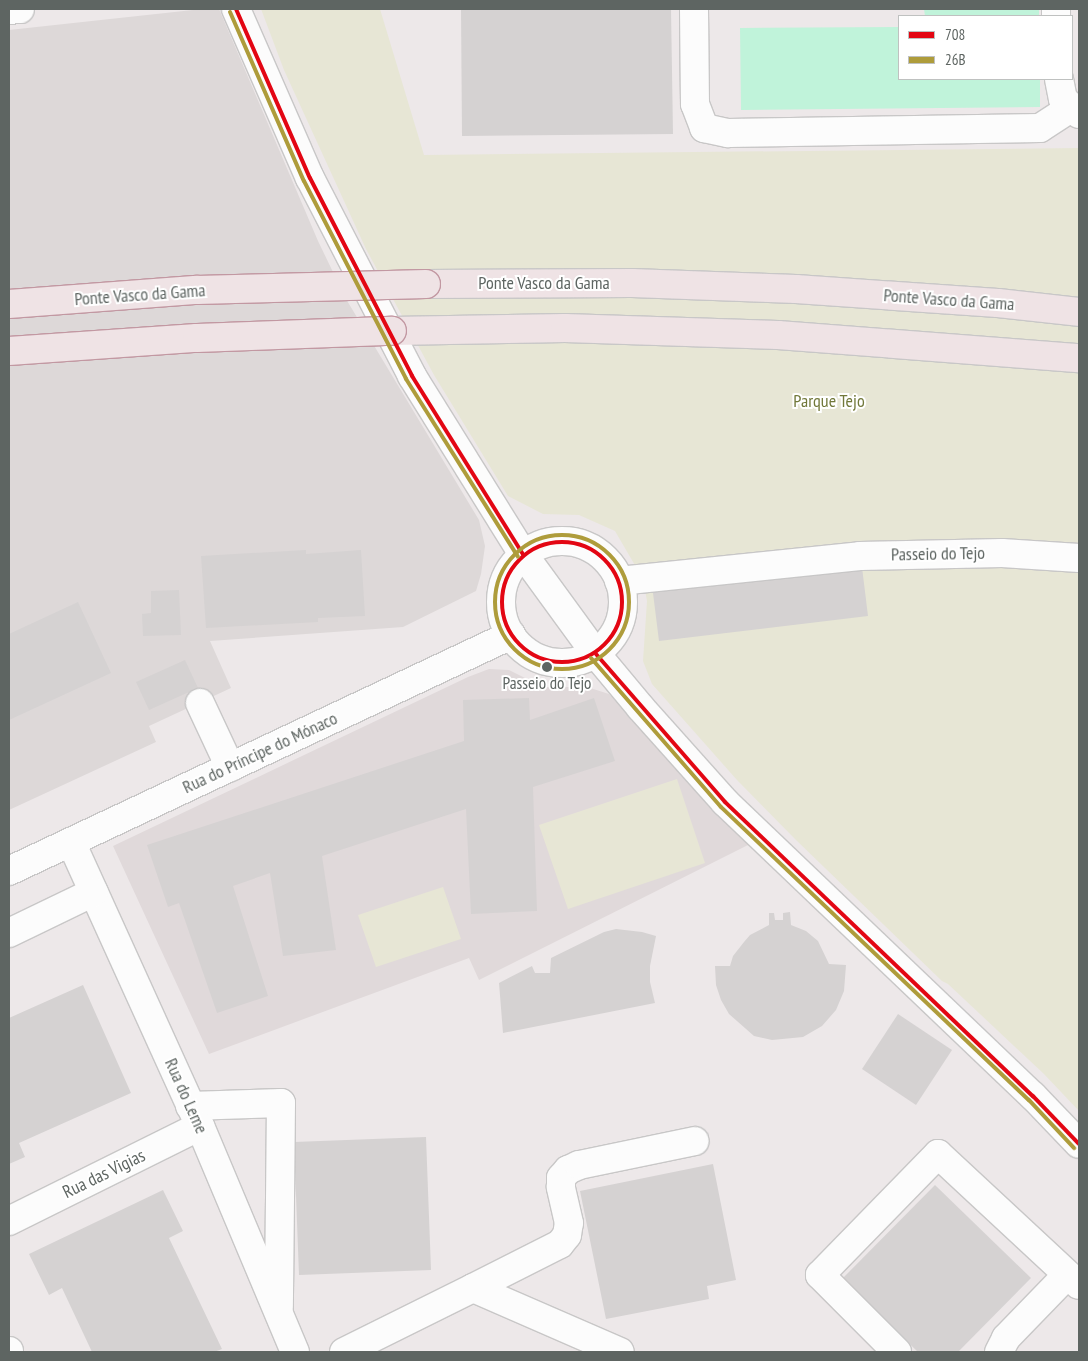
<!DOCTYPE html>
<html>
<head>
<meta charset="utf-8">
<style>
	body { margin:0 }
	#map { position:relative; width:1088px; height:1361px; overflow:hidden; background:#ede8e9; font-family:"PT Sans Narrow",sans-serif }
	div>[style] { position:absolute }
	.industrial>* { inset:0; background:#ddd8d8 }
	.education>* { inset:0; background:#e0d9da }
	.green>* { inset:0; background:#e7e6d5 }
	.water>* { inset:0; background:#c0f3da }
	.building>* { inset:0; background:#d5d2d2 }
	.roads { filter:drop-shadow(1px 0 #c8c7c7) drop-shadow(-1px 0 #c8c7c7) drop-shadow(0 1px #c8c7c7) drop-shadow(0 -1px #c8c7c7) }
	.minor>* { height:28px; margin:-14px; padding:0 14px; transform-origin:14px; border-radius:14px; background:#fcfcfc }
	.minor>.ring { margin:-14px; padding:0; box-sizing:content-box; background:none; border:28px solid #fcfcfc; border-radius:50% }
	.highway>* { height:28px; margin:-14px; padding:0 14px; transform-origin:14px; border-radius:14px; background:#efe3e5 }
	.bridges { filter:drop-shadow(1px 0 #c298a2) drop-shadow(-1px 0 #c298a2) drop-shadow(0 1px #c298a2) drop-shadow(0 -1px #c298a2) }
	.highway-bridge>* { height:28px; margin:-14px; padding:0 14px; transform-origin:14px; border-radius:14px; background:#efe3e5 }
	.bus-1>* { height:4px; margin:-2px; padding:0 2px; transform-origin:2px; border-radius:2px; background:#e30613 }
	.bus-1>.ring { margin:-2px; padding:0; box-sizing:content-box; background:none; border:4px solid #e30613; border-radius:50% }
	.bus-2>* { height:4px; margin:-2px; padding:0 2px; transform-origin:2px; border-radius:2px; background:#ae9c3b }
	.bus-2>.ring { margin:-2px; padding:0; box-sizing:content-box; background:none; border:4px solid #ae9c3b; border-radius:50% }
	.dots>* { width:14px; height:14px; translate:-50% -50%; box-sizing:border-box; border:2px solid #fff; border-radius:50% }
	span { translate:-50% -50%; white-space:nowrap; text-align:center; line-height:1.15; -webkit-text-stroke:4px #fff; paint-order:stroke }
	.bus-label { font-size:17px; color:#5e6562 }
	.street-label { font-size:18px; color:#5e6562 }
	.park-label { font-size:18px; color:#71783a }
	.frame { position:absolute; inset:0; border:10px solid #5e6562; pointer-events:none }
	.legend { position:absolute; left:898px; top:15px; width:175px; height:65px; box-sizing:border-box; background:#fff; border:1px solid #bfc1c0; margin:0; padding:6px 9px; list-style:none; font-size:15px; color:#5e6562 }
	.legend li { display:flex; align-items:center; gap:10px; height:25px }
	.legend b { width:25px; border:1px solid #bfc1c0 }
</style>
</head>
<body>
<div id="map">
	<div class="industrial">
		<i style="clip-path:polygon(202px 9px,219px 9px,318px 241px,346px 299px,479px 520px,485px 546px,481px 574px,476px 591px,403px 627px,210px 641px,231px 688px,149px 726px,156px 742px,9px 810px,9px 30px)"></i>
	</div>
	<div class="education">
		<i style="clip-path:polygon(489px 669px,509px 670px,543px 687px,587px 687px,609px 694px,750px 844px,479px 980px,469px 958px,209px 1054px,113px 846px,468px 677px)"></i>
	</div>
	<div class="green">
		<i style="clip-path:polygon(261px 9px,380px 9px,424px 155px,1079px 148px,1079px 1111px,1044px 1074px,948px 984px,942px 981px,796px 840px,737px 780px,652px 684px,643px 661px,647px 601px,643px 579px,615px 531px,579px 515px,543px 514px,508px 496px,434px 375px,366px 249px,284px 70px)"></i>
		<i style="clip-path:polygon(677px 779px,705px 863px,568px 909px,539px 825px)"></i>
		<i style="clip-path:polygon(443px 887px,461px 939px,376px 967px,358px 915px)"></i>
	</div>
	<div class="water">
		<i style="clip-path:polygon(924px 9px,1039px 9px,1039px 16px,925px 16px)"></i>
		<i style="clip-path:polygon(899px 27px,899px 79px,1040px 79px,1040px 107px,741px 110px,740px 28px)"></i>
	</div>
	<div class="building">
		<i style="clip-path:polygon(461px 9px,671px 9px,673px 134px,462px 136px)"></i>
		<i style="clip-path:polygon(306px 550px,306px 554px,361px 550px,365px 616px,318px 618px,318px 622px,206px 628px,201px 556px)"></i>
		<i style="clip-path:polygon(861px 559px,868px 616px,659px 641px,652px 585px)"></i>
		<i style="clip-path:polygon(179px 590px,181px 635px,143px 636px,142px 614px,151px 613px,151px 591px)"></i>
		<i style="clip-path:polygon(78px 602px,111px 673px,9px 720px,9px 634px)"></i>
		<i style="clip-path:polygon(185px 660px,198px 688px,149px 710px,136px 682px)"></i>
		<i style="clip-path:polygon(529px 698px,530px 720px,594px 698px,615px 761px,533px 787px,537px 911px,471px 914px,466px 809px,322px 856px,336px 950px,283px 956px,270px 873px,233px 886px,268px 996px,217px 1013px,179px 903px,168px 907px,147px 845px,464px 741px,463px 700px)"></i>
		<i style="clip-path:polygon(790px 912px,791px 925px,806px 931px,818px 941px,829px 964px,846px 965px,844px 991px,836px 1010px,822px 1026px,803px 1037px,772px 1040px,754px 1036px,729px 1014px,721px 1000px,716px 985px,715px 966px,730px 966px,733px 956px,744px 942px,750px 935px,769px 925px,769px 913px,774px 913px,775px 920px,783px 920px,783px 913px)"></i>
		<i style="clip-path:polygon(616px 929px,642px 932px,656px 936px,650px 966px,650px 982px,655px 1003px,503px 1033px,499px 983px,532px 966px,535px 973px,550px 973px,551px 958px,604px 932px)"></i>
		<i style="clip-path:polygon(83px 985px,131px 1093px,19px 1143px,25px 1157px,9px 1164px,9px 1018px)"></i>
		<i style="clip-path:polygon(898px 1014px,952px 1050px,916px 1105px,862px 1069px)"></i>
		<i style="clip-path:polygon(426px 1137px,431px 1270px,299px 1275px,294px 1142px)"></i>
		<i style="clip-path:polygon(713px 1164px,736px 1280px,707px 1286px,709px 1299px,606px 1319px,580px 1191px)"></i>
		<i style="clip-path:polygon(935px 1185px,1031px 1278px,958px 1352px,918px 1352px,842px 1279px)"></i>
		<i style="clip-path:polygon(163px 1190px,183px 1231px,169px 1238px,222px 1349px,214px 1352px,92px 1352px,62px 1288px,49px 1295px,29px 1254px)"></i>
	</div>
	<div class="roads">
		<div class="minor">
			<i style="left:236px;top:9px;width:184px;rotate:66.4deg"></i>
			<i style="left:310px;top:178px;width:223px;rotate:62.7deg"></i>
			<i style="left:412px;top:376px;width:210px;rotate:58.1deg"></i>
			<i style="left:523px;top:554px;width:124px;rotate:53.9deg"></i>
			<i style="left:596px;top:654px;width:70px;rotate:50.2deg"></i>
			<i style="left:641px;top:708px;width:126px;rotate:48.2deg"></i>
			<i style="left:725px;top:802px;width:426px;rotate:43.7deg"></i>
			<i style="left:1033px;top:1096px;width:66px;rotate:46.2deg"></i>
			<i style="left:694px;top:9px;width:95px;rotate:89.4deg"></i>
			<i style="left:695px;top:104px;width:26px;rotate:69deg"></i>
			<i style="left:704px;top:128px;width:25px;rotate:12deg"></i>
			<i style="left:728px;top:133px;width:312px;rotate:-0.9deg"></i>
			<i style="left:1040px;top:128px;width:38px;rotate:-33deg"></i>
			<i style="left:1056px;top:9px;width:7px;rotate:90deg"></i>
			<i style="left:9px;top:10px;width:11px;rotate:-5deg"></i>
			<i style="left:1059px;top:79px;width:20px;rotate:79deg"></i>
			<i style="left:1063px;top:99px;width:22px;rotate:43deg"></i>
			<i class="ring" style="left:501px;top:541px;width:94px;height:94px"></i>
			<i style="left:619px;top:581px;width:242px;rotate:-5.9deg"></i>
			<i style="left:860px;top:556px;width:142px;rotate:-1.2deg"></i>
			<i style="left:1002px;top:553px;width:77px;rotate:3.7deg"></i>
			<i style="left:200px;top:703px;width:71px;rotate:64.9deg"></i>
			<i style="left:71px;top:842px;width:312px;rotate:65.6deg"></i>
			<i style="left:200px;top:1126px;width:245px;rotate:67.2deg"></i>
			<i style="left:9px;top:871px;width:555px;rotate:-25.18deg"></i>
			<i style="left:9px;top:933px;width:94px;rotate:-25.8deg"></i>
			<i style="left:190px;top:1106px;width:91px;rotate:-1.9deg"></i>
			<i style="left:281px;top:1103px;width:204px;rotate:90.6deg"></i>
			<i style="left:9px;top:1221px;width:213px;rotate:-26.4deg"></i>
			<i style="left:473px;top:1288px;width:97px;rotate:-26.8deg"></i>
			<i style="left:560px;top:1244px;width:11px;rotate:-52deg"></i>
			<i style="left:567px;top:1235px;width:12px;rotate:-81deg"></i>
			<i style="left:569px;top:1223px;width:37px;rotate:-103deg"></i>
			<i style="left:561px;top:1187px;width:9px;rotate:-90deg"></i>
			<i style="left:561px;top:1178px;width:11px;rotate:-49deg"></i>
			<i style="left:568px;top:1170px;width:12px;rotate:-24deg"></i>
			<i style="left:579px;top:1165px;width:118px;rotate:-11.7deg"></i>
			<i style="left:9px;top:1351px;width:1px;rotate:90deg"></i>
			<i style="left:344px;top:1352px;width:144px;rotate:-26.4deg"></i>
			<i style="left:473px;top:1288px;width:160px;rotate:23.5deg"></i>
			<i style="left:897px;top:1352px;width:109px;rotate:-135deg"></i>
			<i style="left:820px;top:1275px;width:169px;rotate:-45.7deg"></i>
			<i style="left:938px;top:1154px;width:192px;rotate:42.9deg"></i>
			<i style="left:999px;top:1352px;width:16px;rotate:-63deg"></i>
			<i style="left:1006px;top:1338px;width:88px;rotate:-45.9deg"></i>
		</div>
		<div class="highway">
			<i style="left:426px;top:284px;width:206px;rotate:-0.3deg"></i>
			<i style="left:632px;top:283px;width:164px;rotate:2.1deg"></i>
			<i style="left:796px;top:289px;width:202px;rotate:4deg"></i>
			<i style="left:998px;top:303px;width:81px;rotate:6.3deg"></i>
			<i style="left:392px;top:331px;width:173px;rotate:-1deg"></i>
			<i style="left:565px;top:328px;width:213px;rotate:1.9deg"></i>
			<i style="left:778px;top:335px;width:302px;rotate:4.4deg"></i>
		</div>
	</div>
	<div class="bridges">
		<div class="highway-bridge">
			<i style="left:9px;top:304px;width:189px;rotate:-4.3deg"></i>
			<i style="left:197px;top:290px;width:229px;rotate:-1.5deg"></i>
			<i style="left:9px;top:351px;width:188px;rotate:-4deg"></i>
			<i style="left:197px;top:338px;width:195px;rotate:-2.1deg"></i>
		</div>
	</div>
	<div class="bus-1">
		<i style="left:236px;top:9px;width:184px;rotate:66.4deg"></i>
		<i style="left:310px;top:178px;width:223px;rotate:62.7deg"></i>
		<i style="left:412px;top:376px;width:210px;rotate:58.1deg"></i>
		<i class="ring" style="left:502px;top:542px;width:116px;height:116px"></i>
		<i style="left:596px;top:654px;width:196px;rotate:48.9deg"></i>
		<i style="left:725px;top:802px;width:426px;rotate:43.7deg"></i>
		<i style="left:1033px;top:1096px;width:66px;rotate:46.2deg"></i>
	</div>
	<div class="bus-2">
		<i style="left:230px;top:12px;width:184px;rotate:66.4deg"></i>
		<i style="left:304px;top:181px;width:223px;rotate:62.7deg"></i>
		<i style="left:406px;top:379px;width:210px;rotate:57.8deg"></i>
		<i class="ring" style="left:495px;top:535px;width:130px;height:130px"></i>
		<i style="left:591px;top:658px;width:198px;rotate:48.9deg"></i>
		<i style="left:721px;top:807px;width:425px;rotate:43.6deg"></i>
		<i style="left:1029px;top:1100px;width:66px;rotate:46.8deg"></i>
	</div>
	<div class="dots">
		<i style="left:547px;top:667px;background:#5e6562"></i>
	</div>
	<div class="bus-label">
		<span style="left:547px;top:684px">Passeio do Tejo</span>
	</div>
	<div class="street-label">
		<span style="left:544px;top:283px">Ponte Vasco da Gama</span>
		<span style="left:140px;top:295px;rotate:-4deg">Ponte Vasco da Gama</span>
		<span style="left:949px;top:300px;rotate:4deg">Ponte Vasco da Gama</span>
		<span style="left:938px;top:554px;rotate:-1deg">Passeio do Tejo</span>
		<span style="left:260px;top:753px;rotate:-25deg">Rua do Príncipe do Mónaco</span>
		<span style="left:186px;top:1096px;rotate:66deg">Rua do Leme</span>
		<span style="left:104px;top:1174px;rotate:-26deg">Rua das Vigias</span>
	</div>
	<div class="park-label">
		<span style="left:829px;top:401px">Parque Tejo</span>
	</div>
	<div class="frame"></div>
	<ul class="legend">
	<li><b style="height:6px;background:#e30613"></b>708</li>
	<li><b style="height:6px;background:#ae9c3b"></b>26B</li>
	</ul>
</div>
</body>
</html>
